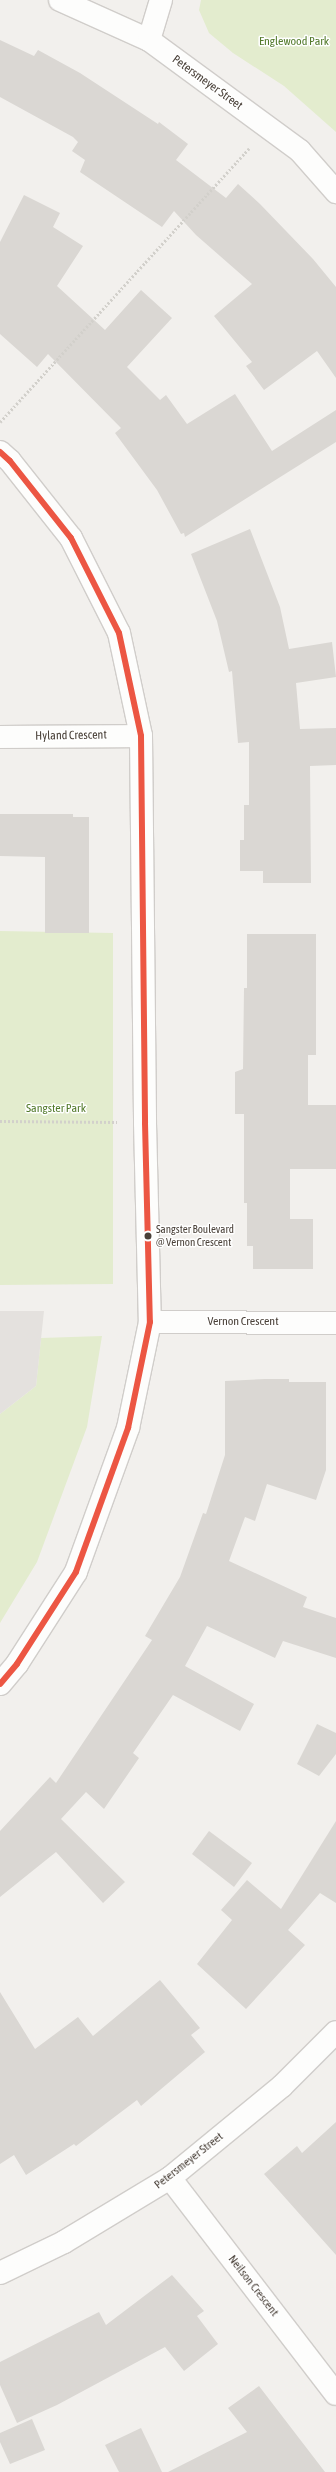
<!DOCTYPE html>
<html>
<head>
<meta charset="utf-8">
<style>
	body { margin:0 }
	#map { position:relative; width:336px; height:2472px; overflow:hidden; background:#f2f0ed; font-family:"Asap Condensed",sans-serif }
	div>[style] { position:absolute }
	.green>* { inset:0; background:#e3ecce }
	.parking>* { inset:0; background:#e4e1de }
	.building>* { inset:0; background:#dad7d3 }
	.path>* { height:2.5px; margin-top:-1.25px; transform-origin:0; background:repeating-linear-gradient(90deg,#d2d0cb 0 2px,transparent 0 4px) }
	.roads { filter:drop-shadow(1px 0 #d0cdca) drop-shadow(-1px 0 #d0cdca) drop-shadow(0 1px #d0cdca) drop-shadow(0 -1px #d0cdca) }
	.minor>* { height:22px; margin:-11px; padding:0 11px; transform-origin:11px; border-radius:11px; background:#fdfdfc }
	.bus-1>* { height:6px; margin:-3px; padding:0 3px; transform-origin:3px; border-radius:3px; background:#ec5643 }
	.dots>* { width:11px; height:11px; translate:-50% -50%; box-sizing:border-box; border:2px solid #fff; border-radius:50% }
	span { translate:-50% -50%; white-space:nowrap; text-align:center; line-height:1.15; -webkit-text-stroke:3px #fff; paint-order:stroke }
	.bus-label { font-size:11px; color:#494038 }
	.left { translate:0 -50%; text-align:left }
	.park-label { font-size:12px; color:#537a2c }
	.street-label { font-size:12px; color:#494038 }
</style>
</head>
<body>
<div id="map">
	<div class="green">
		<i style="clip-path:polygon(201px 0,336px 0,336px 132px,284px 86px,233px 53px,209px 33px,199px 10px)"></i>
		<i style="clip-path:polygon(0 931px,113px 933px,113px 1284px,0 1285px)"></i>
		<i style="clip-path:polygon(102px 1336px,87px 1427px,37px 1562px,0 1623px,0 1414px,36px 1386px,41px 1338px)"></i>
	</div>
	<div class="parking">
		<i style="clip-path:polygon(0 1311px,44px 1311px,36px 1386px,0 1414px)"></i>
	</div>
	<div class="building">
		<i style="clip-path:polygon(0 40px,34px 56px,38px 50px,80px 73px,158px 124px,159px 122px,188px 144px,176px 160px,226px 198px,238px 184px,260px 204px,313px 259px,336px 287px,336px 378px,317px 351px,264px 390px,246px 366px,252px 362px,214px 316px,252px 284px,196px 235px,174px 211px,162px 227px,80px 172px,85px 160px,72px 151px,78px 142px,73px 137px,0 97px)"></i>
		<i style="clip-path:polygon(24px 195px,60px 213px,53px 227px,83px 246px,57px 286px,105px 330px,141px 290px,172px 318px,127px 367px,160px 400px,166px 395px,187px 424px,235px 394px,272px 451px,336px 410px,336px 442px,185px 537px,184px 533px,181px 534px,157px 490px,115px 433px,121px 428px,48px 354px,37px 367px,0 334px,0 242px)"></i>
		<i style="clip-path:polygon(250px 529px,280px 607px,289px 649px,332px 642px,336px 677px,296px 683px,300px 729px,336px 728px,336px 765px,310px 766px,311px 883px,263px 883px,263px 871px,240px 871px,240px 840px,244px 840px,244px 805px,249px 805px,249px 742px,238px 743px,232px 671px,229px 672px,217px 621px,191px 554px)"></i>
		<i style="clip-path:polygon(0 814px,73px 814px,73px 817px,89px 817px,89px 933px,45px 933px,45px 857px,0 856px)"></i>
		<i style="clip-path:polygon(247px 934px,316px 934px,316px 1055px,308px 1055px,308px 1105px,336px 1105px,336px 1169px,290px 1169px,290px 1219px,313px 1219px,313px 1269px,253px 1269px,253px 1246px,247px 1246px,247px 1203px,244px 1203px,244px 1114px,235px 1114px,235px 1072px,243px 1069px,244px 988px,247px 988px)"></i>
		<i style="clip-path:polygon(265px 1379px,289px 1379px,289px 1382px,326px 1382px,326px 1470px,316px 1500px,267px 1484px,255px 1521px,245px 1517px,229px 1561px,307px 1597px,303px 1607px,336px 1618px,336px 1658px,283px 1641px,275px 1658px,207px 1626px,185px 1666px,254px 1704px,240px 1731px,173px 1695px,133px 1753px,139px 1758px,104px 1809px,86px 1792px,61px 1819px,125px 1882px,103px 1903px,56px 1852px,0 1897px,0 1831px,50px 1777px,56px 1783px,152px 1640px,145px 1636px,180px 1577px,203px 1513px,206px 1514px,225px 1455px,225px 1381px)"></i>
		<i style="clip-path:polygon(317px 1724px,336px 1733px,336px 1754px,319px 1776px,297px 1764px)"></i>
		<i style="clip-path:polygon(336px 1821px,336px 1903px,320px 1893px,288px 1930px,305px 1945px,246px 2009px,197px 1964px,232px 1920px,221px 1910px,247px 1880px,281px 1909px)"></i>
		<i style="clip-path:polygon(209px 1831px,252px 1863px,234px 1887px,192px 1854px)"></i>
		<i style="clip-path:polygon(160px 1980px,200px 2028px,191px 2035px,205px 2052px,141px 2106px,137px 2100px,76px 2146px,74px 2144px,26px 2175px,14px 2155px,0 2164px,0 1992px,35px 2049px,78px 2017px,93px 2036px)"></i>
		<i style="clip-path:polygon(336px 2122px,336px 2255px,264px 2174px,297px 2146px,302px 2153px)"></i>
		<i style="clip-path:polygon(172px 2275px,204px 2311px,197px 2316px,218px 2344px,184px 2371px,165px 2347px,57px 2405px,17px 2423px,0 2385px,0 2362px,99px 2312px,106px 2325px)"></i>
		<i style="clip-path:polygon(259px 2386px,325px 2472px,168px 2472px,247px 2432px,228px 2408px)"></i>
		<i style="clip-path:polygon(32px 2419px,45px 2450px,10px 2464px,0 2442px,0 2433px)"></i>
		<i style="clip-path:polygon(141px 2428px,162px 2472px,119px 2472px,105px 2445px)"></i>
	</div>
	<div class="path">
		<i style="left:0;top:422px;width:370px;rotate:-47.7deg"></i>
		<i style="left:0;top:1121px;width:117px;rotate:0.5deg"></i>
	</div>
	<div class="roads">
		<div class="minor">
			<i style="left:60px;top:0;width:98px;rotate:24.2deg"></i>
			<i style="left:149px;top:40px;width:187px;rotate:36.3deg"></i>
			<i style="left:300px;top:151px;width:55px;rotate:48.7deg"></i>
			<i style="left:149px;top:40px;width:42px;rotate:-73.3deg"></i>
			<i style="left:0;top:452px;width:13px;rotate:42deg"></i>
			<i style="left:10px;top:461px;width:98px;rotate:51.6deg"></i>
			<i style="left:71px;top:538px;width:106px;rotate:63.2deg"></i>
			<i style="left:119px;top:633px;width:105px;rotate:77.9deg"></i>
			<i style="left:141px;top:736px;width:387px;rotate:89.4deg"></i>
			<i style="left:145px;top:1123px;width:199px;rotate:88.6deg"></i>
			<i style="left:150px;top:1322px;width:108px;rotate:101.7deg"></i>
			<i style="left:128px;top:1428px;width:153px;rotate:109.9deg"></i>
			<i style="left:76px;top:1572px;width:109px;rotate:122.7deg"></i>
			<i style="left:17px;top:1664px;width:26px;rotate:130deg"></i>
			<i style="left:0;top:737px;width:141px;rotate:-0.4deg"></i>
			<i style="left:150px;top:1322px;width:186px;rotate:0.3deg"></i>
			<i style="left:170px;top:2178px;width:272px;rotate:52.5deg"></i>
			<i style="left:0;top:2273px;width:71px;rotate:-25.8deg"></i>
			<i style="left:64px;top:2242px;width:124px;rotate:-31.1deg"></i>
			<i style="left:170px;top:2178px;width:145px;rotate:-39.4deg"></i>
			<i style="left:282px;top:2086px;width:76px;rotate:-45deg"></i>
		</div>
	</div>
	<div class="bus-1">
		<i style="left:0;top:452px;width:13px;rotate:42deg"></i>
		<i style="left:10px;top:461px;width:98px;rotate:51.6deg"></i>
		<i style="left:71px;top:538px;width:106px;rotate:63.2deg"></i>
		<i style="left:119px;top:633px;width:105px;rotate:77.9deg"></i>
		<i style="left:141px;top:736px;width:387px;rotate:89.4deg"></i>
		<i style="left:145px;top:1123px;width:199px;rotate:88.6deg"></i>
		<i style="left:150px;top:1322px;width:108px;rotate:101.7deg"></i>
		<i style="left:128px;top:1428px;width:153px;rotate:109.9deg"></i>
		<i style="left:76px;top:1572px;width:109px;rotate:122.7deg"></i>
		<i style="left:17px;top:1664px;width:26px;rotate:130deg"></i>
	</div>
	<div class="dots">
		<i style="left:148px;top:1236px;background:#494038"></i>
	</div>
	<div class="bus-label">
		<span class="left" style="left:156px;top:1236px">Sangster Boulevard<br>@ Vernon Crescent</span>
	</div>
	<div class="park-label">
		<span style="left:294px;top:42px">Englewood Park</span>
		<span style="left:56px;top:1109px">Sangster Park</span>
	</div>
	<div class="street-label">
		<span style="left:207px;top:83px;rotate:36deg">Petersmeyer Street</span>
		<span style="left:71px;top:736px;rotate:-1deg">Hyland Crescent</span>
		<span style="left:243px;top:1322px">Vernon Crescent</span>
		<span style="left:189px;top:2161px;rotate:-38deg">Petersmeyer Street</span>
		<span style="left:253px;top:2286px;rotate:52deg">Neilson Crescent</span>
	</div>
</div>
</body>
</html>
